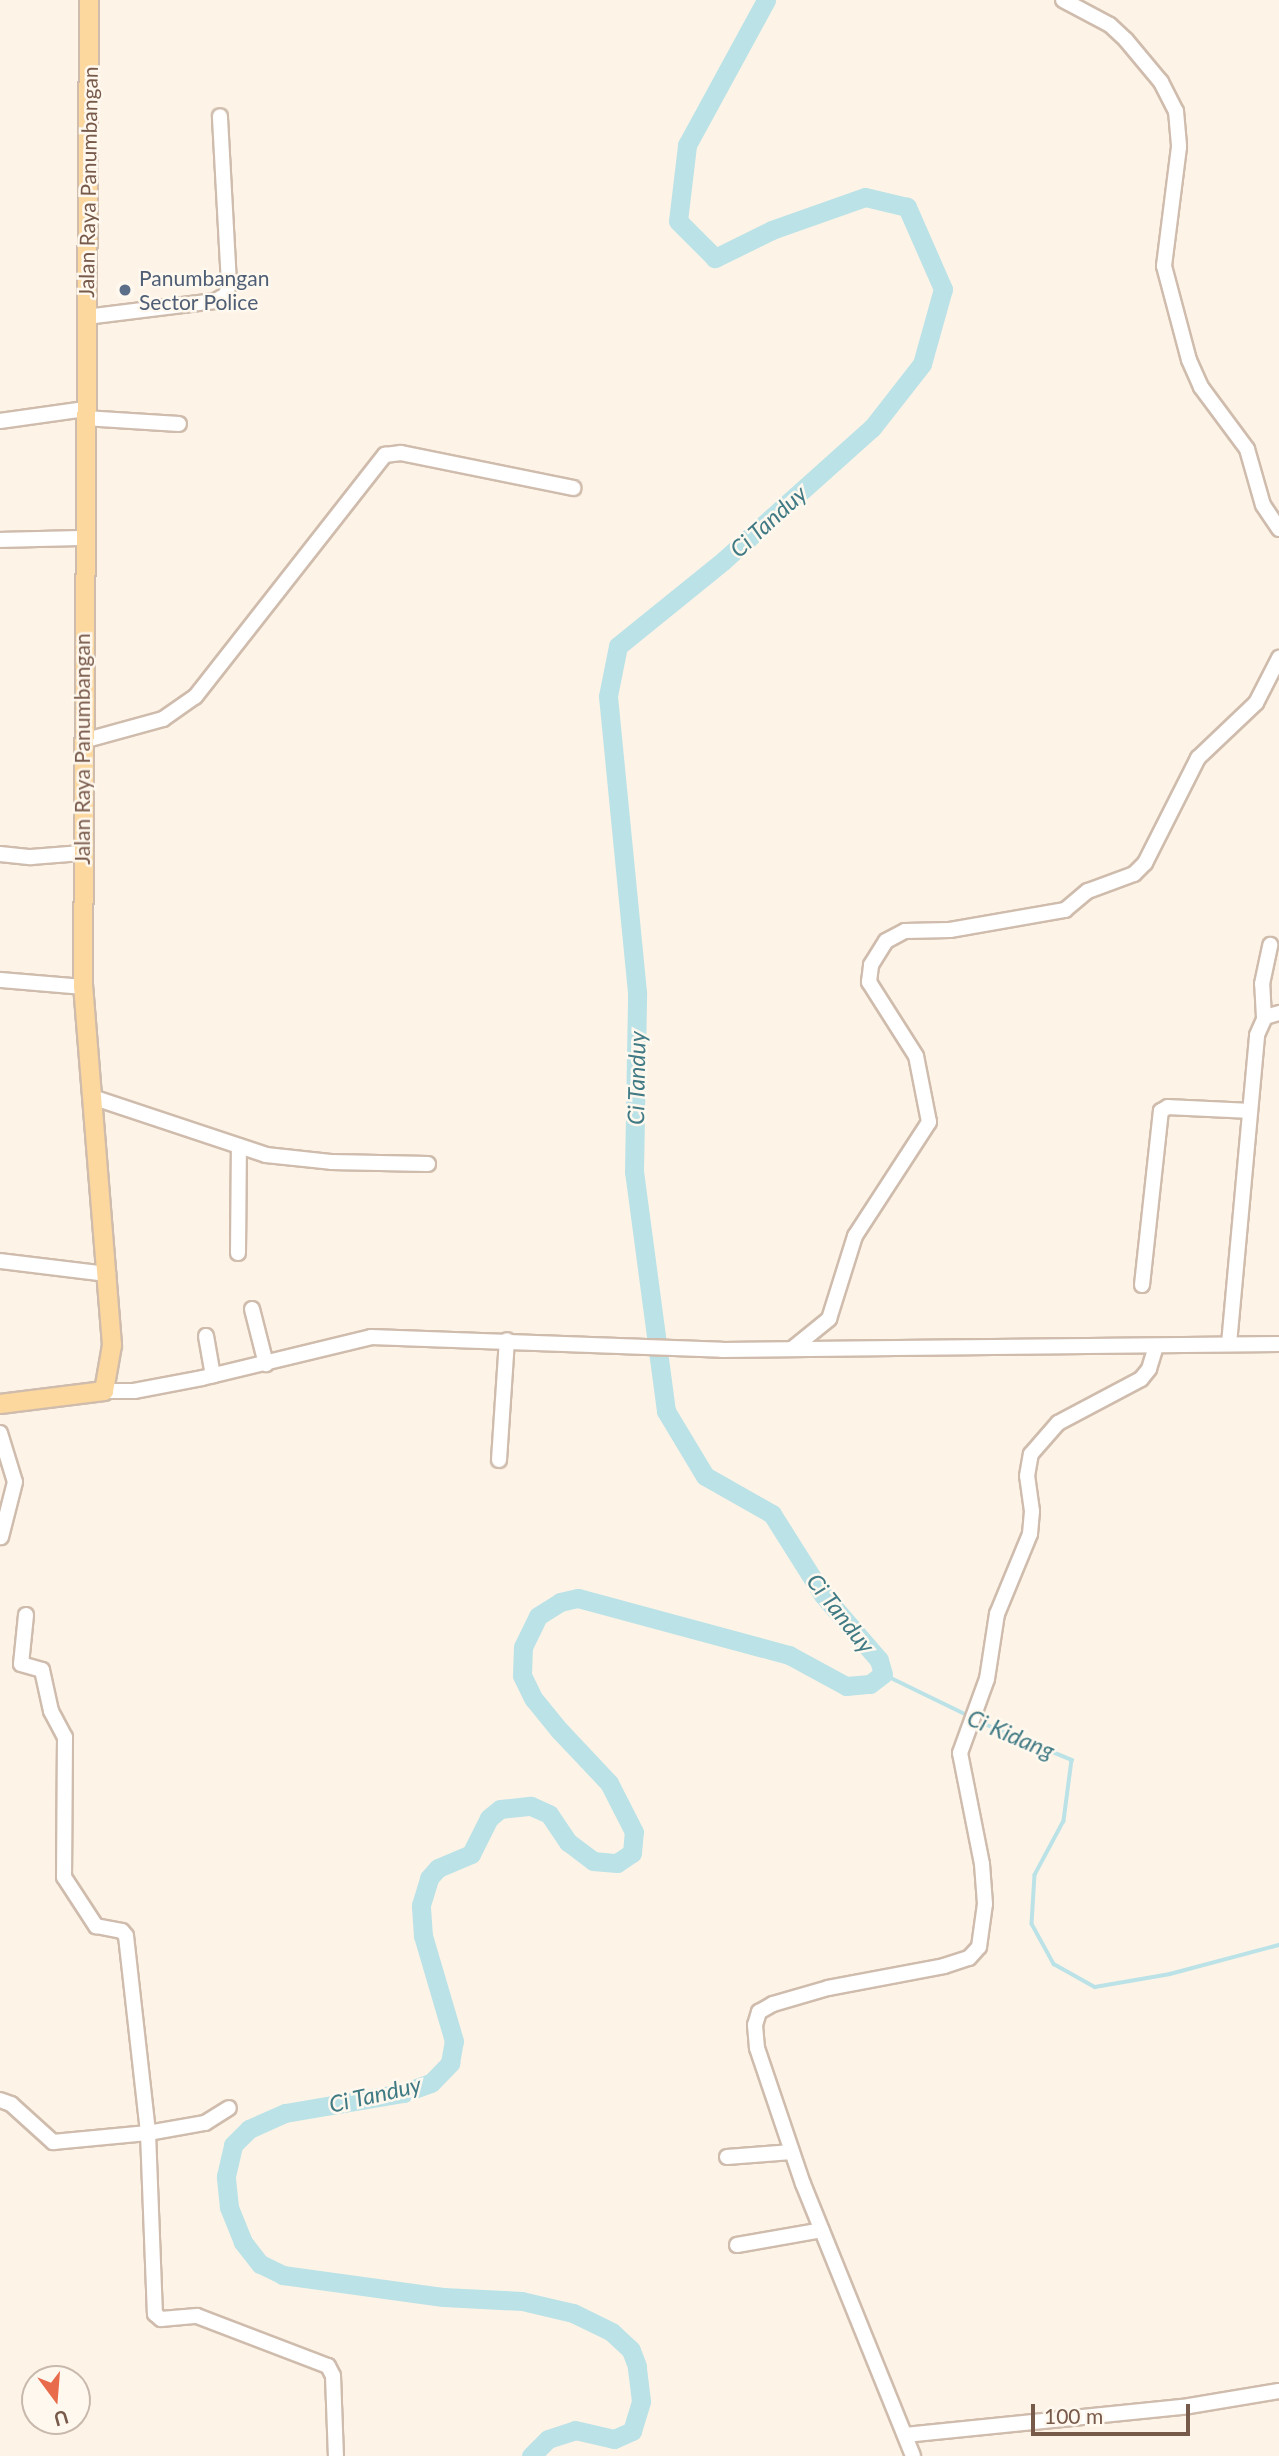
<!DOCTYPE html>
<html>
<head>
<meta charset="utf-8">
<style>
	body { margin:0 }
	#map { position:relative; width:1279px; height:2456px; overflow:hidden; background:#fdf4e7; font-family:Lato,sans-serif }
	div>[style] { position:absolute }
	.stream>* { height:3.5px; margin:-1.75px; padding:0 1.75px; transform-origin:1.75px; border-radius:1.75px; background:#bbe2e7 }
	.river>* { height:19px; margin:-9.5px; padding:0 9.5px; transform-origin:9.5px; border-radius:9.5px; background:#bbe2e7 }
	.roads { filter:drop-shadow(2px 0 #cfbcad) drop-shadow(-2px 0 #cfbcad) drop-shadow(0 2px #cfbcad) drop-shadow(0 -2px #cfbcad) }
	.minor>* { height:14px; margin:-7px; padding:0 7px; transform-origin:7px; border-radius:7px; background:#fff }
	.major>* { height:18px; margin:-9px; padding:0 9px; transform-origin:9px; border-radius:9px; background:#fcd89f }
	.dots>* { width:19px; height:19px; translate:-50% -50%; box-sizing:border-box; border:4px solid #fff8ee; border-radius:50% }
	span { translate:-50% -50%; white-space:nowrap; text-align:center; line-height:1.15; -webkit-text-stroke:5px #fff8ee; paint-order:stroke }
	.street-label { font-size:21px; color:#785a4b }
	.service-label { font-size:21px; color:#4e5e75 }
	.left { translate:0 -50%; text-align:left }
	.water-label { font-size:23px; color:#407a84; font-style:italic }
	.north { position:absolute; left:21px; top:2365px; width:70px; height:70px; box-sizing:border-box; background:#fff8ee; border:2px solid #c9b9ad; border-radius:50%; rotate:164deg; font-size:19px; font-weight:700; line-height:28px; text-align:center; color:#785a4b }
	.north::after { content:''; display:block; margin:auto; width:24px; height:32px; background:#e86b4b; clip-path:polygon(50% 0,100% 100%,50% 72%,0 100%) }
	.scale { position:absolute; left:1031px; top:2404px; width:159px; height:32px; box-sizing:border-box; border:4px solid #785a4b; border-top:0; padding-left:9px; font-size:21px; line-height:24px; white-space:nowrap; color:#785a4b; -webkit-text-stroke:5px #fff8ee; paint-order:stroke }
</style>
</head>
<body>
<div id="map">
	<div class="stream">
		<i style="left:883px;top:1674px;width:96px;rotate:26deg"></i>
		<i style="left:975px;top:1720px;width:105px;rotate:22.4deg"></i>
		<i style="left:1072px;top:1760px;width:62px;rotate:97.5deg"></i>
		<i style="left:1064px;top:1821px;width:61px;rotate:118.2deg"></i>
		<i style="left:1035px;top:1875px;width:49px;rotate:93.5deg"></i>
		<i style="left:1032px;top:1924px;width:46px;rotate:61.2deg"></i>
		<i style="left:1054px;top:1964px;width:47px;rotate:29.3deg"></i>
		<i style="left:1095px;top:1987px;width:76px;rotate:-9.8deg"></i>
		<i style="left:1170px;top:1974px;width:113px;rotate:-14.9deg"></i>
	</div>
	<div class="river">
		<i style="left:531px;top:2456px;width:24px;rotate:-45deg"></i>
		<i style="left:548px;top:2439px;width:28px;rotate:-18deg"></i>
		<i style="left:575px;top:2430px;width:40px;rotate:13deg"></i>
		<i style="left:614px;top:2439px;width:20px;rotate:-24deg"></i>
		<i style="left:632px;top:2431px;width:31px;rotate:-73deg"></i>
		<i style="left:641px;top:2401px;width:35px;rotate:-97deg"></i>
		<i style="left:637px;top:2366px;width:17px;rotate:-111deg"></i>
		<i style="left:631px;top:2350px;width:26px;rotate:-137deg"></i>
		<i style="left:612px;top:2332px;width:43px;rotate:-154deg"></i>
		<i style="left:573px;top:2313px;width:52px;rotate:-166.8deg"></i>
		<i style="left:522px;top:2301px;width:79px;rotate:-177.1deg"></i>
		<i style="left:443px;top:2297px;width:162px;rotate:-172.2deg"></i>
		<i style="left:283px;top:2275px;width:25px;rotate:-154deg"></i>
		<i style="left:260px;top:2264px;width:28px;rotate:-128deg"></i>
		<i style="left:243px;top:2242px;width:38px;rotate:-112deg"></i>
		<i style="left:229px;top:2207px;width:31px;rotate:-96deg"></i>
		<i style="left:226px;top:2176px;width:32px;rotate:-77deg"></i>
		<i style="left:233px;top:2145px;width:23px;rotate:-45deg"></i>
		<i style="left:249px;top:2129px;width:39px;rotate:-24deg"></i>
		<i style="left:285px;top:2113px;width:120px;rotate:-9.6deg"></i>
		<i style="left:403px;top:2093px;width:30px;rotate:-20deg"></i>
		<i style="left:431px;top:2083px;width:28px;rotate:-46deg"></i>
		<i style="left:450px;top:2063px;width:22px;rotate:-80deg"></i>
		<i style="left:454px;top:2041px;width:109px;rotate:-106.4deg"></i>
		<i style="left:423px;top:1936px;width:31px;rotate:-94deg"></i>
		<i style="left:421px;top:1905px;width:28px;rotate:-73deg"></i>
		<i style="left:429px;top:1878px;width:13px;rotate:-48deg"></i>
		<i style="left:438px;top:1868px;width:36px;rotate:-23deg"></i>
		<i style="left:471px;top:1854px;width:40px;rotate:-63.4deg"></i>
		<i style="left:489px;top:1818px;width:14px;rotate:-39deg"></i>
		<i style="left:500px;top:1809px;width:31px;rotate:-6deg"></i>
		<i style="left:531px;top:1806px;width:20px;rotate:24deg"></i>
		<i style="left:549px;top:1814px;width:34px;rotate:56deg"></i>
		<i style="left:568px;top:1842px;width:31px;rotate:37deg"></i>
		<i style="left:593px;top:1861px;width:24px;rotate:5deg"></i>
		<i style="left:617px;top:1863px;width:18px;rotate:-34deg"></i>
		<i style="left:632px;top:1853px;width:21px;rotate:-85deg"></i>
		<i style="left:634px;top:1832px;width:55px;rotate:-117deg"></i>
		<i style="left:609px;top:1783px;width:73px;rotate:-133.3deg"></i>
		<i style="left:559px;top:1730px;width:41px;rotate:-129.1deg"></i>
		<i style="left:533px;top:1698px;width:25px;rotate:-116deg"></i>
		<i style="left:522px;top:1675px;width:28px;rotate:-88deg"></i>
		<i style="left:523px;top:1647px;width:34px;rotate:-64deg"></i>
		<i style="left:538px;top:1616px;width:26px;rotate:-32deg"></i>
		<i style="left:560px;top:1602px;width:18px;rotate:-13deg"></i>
		<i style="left:578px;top:1598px;width:219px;rotate:15.1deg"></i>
		<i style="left:789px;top:1655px;width:65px;rotate:28.5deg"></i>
		<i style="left:846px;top:1686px;width:24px;rotate:-5deg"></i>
		<i style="left:870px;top:1684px;width:16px;rotate:-38deg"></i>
		<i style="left:883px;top:1674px;width:15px;rotate:-106deg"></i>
		<i style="left:879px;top:1660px;width:86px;rotate:-130.7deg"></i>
		<i style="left:823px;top:1595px;width:96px;rotate:-122.2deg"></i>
		<i style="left:772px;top:1514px;width:77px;rotate:-150.4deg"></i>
		<i style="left:705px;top:1476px;width:76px;rotate:-121deg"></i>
		<i style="left:666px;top:1411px;width:241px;rotate:-97.6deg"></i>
		<i style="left:634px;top:1172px;width:180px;rotate:-89deg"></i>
		<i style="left:637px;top:992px;width:297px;rotate:-95.6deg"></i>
		<i style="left:608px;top:696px;width:51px;rotate:-78.7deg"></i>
		<i style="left:618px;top:646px;width:135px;rotate:-39deg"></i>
		<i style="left:723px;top:561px;width:200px;rotate:-41.8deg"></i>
		<i style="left:872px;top:428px;width:81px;rotate:-52deg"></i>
		<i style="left:922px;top:364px;width:78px;rotate:-74.4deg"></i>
		<i style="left:943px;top:289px;width:90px;rotate:-113.7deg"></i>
		<i style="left:907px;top:207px;width:43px;rotate:-166.6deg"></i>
		<i style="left:865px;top:197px;width:99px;rotate:160.5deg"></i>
		<i style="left:772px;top:230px;width:64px;rotate:153.8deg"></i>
		<i style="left:715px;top:258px;width:52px;rotate:-135deg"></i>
		<i style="left:678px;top:221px;width:77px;rotate:-83.2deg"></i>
		<i style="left:687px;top:145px;width:165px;rotate:-61.4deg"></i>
	</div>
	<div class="roads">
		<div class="minor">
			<i style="left:1063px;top:0;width:53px;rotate:28deg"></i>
			<i style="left:1110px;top:25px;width:22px;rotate:43deg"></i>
			<i style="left:1126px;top:40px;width:55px;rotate:50.2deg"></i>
			<i style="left:1161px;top:82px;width:33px;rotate:63deg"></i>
			<i style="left:1176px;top:111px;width:36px;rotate:85deg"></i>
			<i style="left:1179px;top:147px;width:120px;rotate:97.2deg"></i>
			<i style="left:1164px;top:266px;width:97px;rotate:75.1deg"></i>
			<i style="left:1189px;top:360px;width:30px;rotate:66deg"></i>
			<i style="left:1201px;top:387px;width:77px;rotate:53.4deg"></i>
			<i style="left:1247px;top:449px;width:58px;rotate:74.1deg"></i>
			<i style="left:1263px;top:505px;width:29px;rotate:56deg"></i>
			<i style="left:86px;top:317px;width:130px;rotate:-7.1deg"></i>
			<i style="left:215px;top:301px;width:13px;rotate:-29deg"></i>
			<i style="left:226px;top:295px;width:11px;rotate:-75deg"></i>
			<i style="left:229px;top:284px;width:168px;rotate:-93.1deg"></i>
			<i style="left:84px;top:418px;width:95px;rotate:3.6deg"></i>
			<i style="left:0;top:421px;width:86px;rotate:-8deg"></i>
			<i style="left:0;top:540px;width:83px;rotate:-1.4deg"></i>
			<i style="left:83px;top:741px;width:83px;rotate:-15.4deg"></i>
			<i style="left:163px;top:719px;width:39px;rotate:-35deg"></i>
			<i style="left:195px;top:697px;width:308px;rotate:-51.9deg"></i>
			<i style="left:385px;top:455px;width:16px;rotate:-7deg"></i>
			<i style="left:401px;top:453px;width:176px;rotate:11.5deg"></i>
			<i style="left:0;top:854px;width:31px;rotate:6deg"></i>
			<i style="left:31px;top:857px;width:51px;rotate:-4.5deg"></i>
			<i style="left:0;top:980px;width:83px;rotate:4.8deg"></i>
			<i style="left:1264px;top:1018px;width:34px;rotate:-93deg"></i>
			<i style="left:1262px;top:984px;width:40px;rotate:-78deg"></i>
			<i style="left:92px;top:1097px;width:183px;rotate:18.4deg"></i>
			<i style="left:266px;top:1155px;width:65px;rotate:6.1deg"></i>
			<i style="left:331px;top:1162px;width:97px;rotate:1.2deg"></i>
			<i style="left:238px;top:1253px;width:107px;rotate:-89.5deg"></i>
			<i style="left:0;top:1261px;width:109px;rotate:6.9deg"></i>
			<i style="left:1142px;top:1285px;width:175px;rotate:-83.8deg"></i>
			<i style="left:1161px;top:1111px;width:8px;rotate:-30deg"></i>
			<i style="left:1168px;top:1107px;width:82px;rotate:2.8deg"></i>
			<i style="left:252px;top:1309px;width:57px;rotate:75.7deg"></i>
			<i style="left:206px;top:1336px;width:40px;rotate:80deg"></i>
			<i style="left:1229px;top:1344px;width:310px;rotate:-84.8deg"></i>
			<i style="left:1257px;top:1035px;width:20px;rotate:-66deg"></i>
			<i style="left:1265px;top:1017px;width:15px;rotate:-16deg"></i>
			<i style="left:792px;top:1349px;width:48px;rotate:-39deg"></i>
			<i style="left:829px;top:1319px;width:87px;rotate:-72.6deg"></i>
			<i style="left:855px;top:1236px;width:136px;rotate:-57deg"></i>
			<i style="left:929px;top:1122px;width:67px;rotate:-101.1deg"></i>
			<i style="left:916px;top:1056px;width:88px;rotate:-122.4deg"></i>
			<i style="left:869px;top:982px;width:17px;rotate:-83deg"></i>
			<i style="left:871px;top:965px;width:28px;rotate:-58deg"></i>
			<i style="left:886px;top:941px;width:21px;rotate:-28deg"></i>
			<i style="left:905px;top:931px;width:45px;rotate:-1.3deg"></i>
			<i style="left:950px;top:930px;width:117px;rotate:-9.9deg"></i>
			<i style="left:1065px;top:910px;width:30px;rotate:-40deg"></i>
			<i style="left:1088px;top:891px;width:49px;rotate:-20.3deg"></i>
			<i style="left:1134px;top:874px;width:16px;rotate:-45deg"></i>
			<i style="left:1145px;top:863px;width:118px;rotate:-63.2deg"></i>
			<i style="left:1198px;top:758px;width:80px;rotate:-43.5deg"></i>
			<i style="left:1256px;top:703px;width:51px;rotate:-62.9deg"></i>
			<i style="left:104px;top:1391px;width:30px"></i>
			<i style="left:134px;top:1391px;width:69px;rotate:-10.8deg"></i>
			<i style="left:202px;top:1378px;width:174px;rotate:-13.6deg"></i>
			<i style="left:371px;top:1337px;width:351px;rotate:2.1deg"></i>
			<i style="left:722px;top:1350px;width:557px;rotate:-0.62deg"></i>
			<i style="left:0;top:1433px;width:51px;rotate:73deg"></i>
			<i style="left:15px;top:1482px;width:57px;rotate:104.3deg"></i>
			<i style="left:499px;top:1460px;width:120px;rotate:-86.2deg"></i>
			<i style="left:26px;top:1615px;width:49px;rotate:95.8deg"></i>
			<i style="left:21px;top:1664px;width:22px;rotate:16deg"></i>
			<i style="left:42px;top:1670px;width:42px;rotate:77.6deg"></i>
			<i style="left:51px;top:1711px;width:30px;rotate:62deg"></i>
			<i style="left:65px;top:1737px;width:140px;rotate:90.4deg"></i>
			<i style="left:64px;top:1877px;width:59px;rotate:56.9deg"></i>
			<i style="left:96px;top:1926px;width:26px;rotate:11deg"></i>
			<i style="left:122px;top:1931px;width:6px;rotate:51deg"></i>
			<i style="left:126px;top:1936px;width:198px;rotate:83.6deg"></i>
			<i style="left:148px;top:2133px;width:58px;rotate:-10deg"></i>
			<i style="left:205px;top:2123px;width:28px;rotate:-32deg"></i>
			<i style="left:0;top:2100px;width:12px;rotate:20deg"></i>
			<i style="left:11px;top:2104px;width:57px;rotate:42.1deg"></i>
			<i style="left:53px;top:2142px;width:95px;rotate:-5.4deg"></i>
			<i style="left:148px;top:2133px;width:181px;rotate:87.8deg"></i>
			<i style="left:155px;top:2314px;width:8px;rotate:40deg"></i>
			<i style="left:161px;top:2319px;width:36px;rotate:-5deg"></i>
			<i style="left:197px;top:2316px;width:140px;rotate:20.9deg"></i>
			<i style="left:328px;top:2366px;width:11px;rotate:63deg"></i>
			<i style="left:333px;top:2376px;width:80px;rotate:87.9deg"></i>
			<i style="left:727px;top:2157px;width:65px;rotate:-4.4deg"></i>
			<i style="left:737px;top:2245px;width:86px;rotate:-10deg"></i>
			<i style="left:905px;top:2435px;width:285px;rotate:-5.8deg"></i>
			<i style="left:1189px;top:2406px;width:91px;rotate:-9.5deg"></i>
			<i style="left:913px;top:2456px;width:293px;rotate:-112deg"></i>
			<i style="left:803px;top:2184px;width:144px;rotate:-108.7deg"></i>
			<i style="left:757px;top:2048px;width:23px;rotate:-95deg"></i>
			<i style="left:755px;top:2025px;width:14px;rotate:-73deg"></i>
			<i style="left:759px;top:2012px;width:16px;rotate:-30deg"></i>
			<i style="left:773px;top:2004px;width:57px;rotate:-16.2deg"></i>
			<i style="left:828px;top:1988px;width:118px;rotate:-10.7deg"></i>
			<i style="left:944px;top:1966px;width:26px;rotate:-18deg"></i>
			<i style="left:969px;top:1958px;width:15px;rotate:-48deg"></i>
			<i style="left:979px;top:1947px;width:43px;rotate:-82.1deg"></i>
			<i style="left:985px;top:1904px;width:40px;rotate:-94.3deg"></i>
			<i style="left:982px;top:1864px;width:113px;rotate:-101.2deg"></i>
			<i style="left:960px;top:1753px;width:79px;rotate:-70deg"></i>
			<i style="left:987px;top:1679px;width:66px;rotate:-81.3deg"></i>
			<i style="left:997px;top:1614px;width:87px;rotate:-67.6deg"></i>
			<i style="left:1030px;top:1534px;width:23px;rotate:-85deg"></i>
			<i style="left:1032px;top:1511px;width:35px;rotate:-98deg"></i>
			<i style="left:1027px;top:1476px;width:22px;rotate:-80deg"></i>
			<i style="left:1031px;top:1454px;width:41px;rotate:-48.9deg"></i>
			<i style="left:1058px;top:1423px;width:94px;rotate:-27.9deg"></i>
			<i style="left:1141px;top:1379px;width:13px;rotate:-51deg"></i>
			<i style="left:1149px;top:1369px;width:24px;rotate:-73deg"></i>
		</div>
		<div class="major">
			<i style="left:0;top:1404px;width:105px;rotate:-7.1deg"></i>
			<i style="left:104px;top:1391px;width:47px;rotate:-80.1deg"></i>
			<i style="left:112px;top:1345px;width:359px;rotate:-94.6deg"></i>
			<i style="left:83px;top:987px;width:987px;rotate:-89.65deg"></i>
		</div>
	</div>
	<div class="dots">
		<i style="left:125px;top:290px;background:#5c6f8a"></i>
	</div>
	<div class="street-label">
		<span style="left:88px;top:182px;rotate:-89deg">Jalan Raya Panumbangan</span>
		<span style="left:82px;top:749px;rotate:-90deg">Jalan Raya Panumbangan</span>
	</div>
	<div class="service-label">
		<span class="left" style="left:139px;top:290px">Panumbangan<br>Sector Police</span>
	</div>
	<div class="water-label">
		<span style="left:768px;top:521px;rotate:-42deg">Ci Tanduy</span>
		<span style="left:636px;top:1078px;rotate:-89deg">Ci Tanduy</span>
		<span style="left:841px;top:1613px;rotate:52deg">Ci Tanduy</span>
		<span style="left:1011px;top:1734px;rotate:23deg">Ci Kidang</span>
		<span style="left:375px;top:2094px;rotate:-13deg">Ci Tanduy</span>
	</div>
	<div class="north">U</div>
	<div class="scale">100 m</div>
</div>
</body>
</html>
